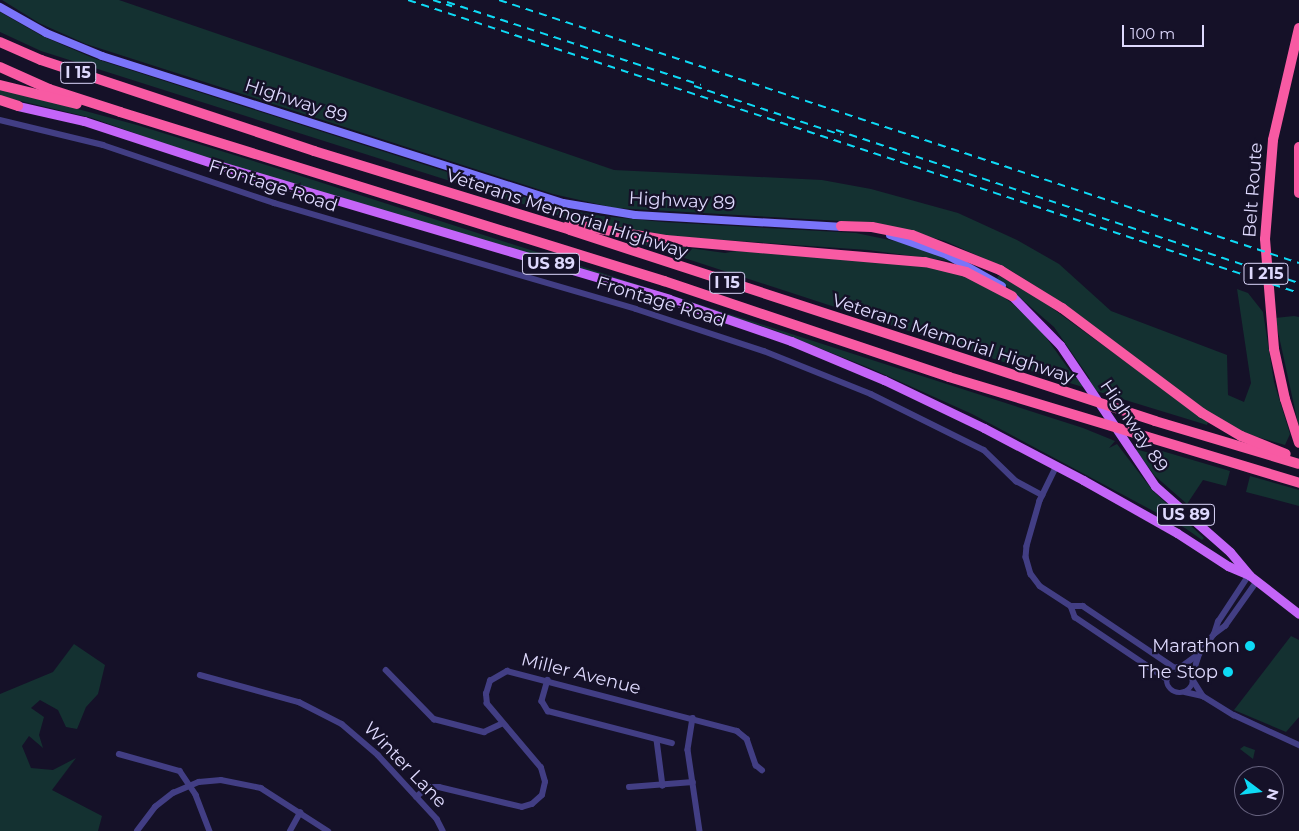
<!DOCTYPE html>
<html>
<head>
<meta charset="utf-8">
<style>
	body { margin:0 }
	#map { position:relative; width:1299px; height:831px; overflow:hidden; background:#151128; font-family:Montserrat,sans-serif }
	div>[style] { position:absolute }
	.green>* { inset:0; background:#143131 }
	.street>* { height:5.5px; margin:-2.75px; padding:0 2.75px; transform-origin:2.75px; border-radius:2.75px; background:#423e84 }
	.street>.ring { margin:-2.75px; padding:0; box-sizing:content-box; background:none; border:5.5px solid #423e84; border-radius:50% }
	.secondary>* { height:8px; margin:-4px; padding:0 4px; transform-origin:4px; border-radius:4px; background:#7a74f9 }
	.primary>* { height:9px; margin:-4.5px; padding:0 4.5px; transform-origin:4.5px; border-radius:4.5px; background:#c465f8 }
	.highway>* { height:10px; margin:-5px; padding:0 5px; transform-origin:5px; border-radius:5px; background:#f85aa3 }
	.rail>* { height:2px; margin-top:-1px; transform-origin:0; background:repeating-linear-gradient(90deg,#0edaf5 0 8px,transparent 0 14px) }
	.dots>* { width:14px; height:14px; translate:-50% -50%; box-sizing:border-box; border:2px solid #151128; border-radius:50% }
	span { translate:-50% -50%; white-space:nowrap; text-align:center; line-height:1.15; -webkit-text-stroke:4.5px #151128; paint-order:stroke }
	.shield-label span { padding:1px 4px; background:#151128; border:1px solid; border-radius:4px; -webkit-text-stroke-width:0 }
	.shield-label { font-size:16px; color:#ded9fd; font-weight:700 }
	.street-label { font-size:18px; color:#ded9fd }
	.poi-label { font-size:18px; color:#ded9fd }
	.right { translate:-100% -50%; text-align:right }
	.north { position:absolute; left:1234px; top:766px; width:50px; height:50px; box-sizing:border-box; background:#151128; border:1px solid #65617d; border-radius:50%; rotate:105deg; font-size:14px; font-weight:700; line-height:20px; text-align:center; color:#ded9fd }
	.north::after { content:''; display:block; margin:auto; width:18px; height:22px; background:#0edaf5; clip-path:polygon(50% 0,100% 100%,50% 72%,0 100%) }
	.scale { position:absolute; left:1122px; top:25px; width:82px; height:22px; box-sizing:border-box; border:2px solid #ded9fd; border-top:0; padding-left:6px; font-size:15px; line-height:18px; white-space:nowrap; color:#ded9fd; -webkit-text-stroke:4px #151128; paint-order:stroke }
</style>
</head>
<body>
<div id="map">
	<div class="green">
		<i style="clip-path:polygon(2px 0,119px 0,614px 170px,822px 180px,871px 189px,958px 213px,1017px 240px,1059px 264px,1111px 311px,1227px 355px,1228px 395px,1244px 402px,1251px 383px,1237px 289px,1248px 293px,1263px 312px,1274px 382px,1290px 434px,1285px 445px,1247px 434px,1200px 407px,1053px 297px,1010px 270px,945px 241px,877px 223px,615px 208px,553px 194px,86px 44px,39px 23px)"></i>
		<i style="clip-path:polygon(0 12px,42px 36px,93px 58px,562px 209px,602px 216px,663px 222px,856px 233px,904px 243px,956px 262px,868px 250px,665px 236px,592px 226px,41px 51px,0 32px)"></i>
		<i style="clip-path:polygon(0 88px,137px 125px,276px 168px,1083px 428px,1115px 441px,1109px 448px,1117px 444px,1153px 491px,1204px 538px,1202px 540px,1185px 528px,972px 414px,872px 369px,774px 330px,557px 262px,245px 172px,92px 118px,0 96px)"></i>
		<i style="clip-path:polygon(626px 239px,725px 253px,736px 251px,917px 264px,960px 274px,988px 286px,1013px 304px,1043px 333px,1075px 378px,1090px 379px,1054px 327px,997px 278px,999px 275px,1030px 292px,1208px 422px,1207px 425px,1037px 373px)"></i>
		<i style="clip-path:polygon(1294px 316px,1299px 317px,1299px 428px,1275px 318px)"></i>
		<i style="clip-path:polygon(1135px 449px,1161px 456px,1162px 451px,1230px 471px,1226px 486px,1203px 480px,1187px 504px,1155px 476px)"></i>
		<i style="clip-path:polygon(1250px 476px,1299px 490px,1299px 506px,1246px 492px)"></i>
		<i style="clip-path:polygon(1291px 636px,1299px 640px,1299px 717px,1286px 732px,1234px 710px)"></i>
		<i style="clip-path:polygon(74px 644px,105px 665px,98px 694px,86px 707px,77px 729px,66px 727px,58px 710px,40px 700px,31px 708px,44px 717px,39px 735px,43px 748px,29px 736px,22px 746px,31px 768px,53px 770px,76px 758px,52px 790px,102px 816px,98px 831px,0 831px,0 694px,53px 672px)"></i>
		<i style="clip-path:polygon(1244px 746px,1255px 750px,1253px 759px,1240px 749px)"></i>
	</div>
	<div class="street">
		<i style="left:0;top:120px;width:106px;rotate:13.6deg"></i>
		<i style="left:103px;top:145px;width:181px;rotate:18.7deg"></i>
		<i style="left:274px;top:203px;width:377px;rotate:16.3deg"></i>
		<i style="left:636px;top:309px;width:135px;rotate:18.2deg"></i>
		<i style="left:764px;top:351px;width:115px;rotate:21.9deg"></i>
		<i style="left:871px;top:394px;width:126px;rotate:26.4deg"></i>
		<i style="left:984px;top:450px;width:45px;rotate:44.1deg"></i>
		<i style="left:1016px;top:481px;width:30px;rotate:28deg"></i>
		<i style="left:1057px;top:466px;width:39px;rotate:116deg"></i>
		<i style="left:1040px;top:501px;width:47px;rotate:106.1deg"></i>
		<i style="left:1027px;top:546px;width:11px;rotate:95deg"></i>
		<i style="left:1026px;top:557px;width:18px;rotate:74deg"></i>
		<i style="left:1031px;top:574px;width:15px;rotate:53deg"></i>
		<i style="left:1040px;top:586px;width:37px;rotate:33deg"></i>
		<i style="left:1071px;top:606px;width:12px"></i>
		<i style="left:1083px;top:606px;width:111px;rotate:34deg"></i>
		<i style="left:1071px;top:606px;width:12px;rotate:70deg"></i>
		<i style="left:1075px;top:617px;width:111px;rotate:34deg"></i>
		<i style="left:1214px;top:634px;width:13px;rotate:-72deg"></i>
		<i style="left:1218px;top:622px;width:56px;rotate:-56.6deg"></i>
		<i class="ring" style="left:1167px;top:667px;width:20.5px;height:20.5px"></i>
		<i style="left:1181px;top:667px;width:22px;rotate:-36deg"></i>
		<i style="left:386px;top:670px;width:69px;rotate:45.6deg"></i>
		<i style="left:434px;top:719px;width:52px;rotate:14.6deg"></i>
		<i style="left:484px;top:732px;width:19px;rotate:-25deg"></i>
		<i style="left:200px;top:675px;width:103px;rotate:15.3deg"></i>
		<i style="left:299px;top:702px;width:48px;rotate:27.1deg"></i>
		<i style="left:342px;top:724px;width:48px;rotate:40.7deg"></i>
		<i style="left:378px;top:755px;width:87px;rotate:47.3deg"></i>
		<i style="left:437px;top:819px;width:13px;rotate:63deg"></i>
		<i style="left:1192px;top:676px;width:23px;rotate:-72deg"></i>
		<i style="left:1199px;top:654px;width:25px;rotate:-53deg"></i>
		<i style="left:1214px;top:634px;width:14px;rotate:-36deg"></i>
		<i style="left:1225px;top:626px;width:55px;rotate:-54.6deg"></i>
		<i style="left:548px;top:680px;width:22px;rotate:106deg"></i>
		<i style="left:542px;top:701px;width:12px;rotate:59deg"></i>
		<i style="left:548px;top:711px;width:128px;rotate:14.5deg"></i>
		<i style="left:1193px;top:680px;width:19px;rotate:58deg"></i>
		<i style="left:1185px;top:692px;width:18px;rotate:13deg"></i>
		<i style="left:1203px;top:696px;width:36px;rotate:32deg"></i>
		<i style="left:1234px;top:715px;width:72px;rotate:24.8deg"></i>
		<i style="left:693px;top:718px;width:32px;rotate:99deg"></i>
		<i style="left:688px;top:750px;width:82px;rotate:81.6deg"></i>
		<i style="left:657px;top:740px;width:46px;rotate:82.6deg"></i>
		<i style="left:119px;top:754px;width:63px;rotate:15.6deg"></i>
		<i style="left:180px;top:771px;width:29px;rotate:56deg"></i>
		<i style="left:196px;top:795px;width:39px;rotate:69deg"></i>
		<i style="left:629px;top:787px;width:64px;rotate:-4.5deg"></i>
		<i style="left:416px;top:797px;width:16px;rotate:-40deg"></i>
		<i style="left:428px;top:787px;width:11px"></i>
		<i style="left:439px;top:787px;width:85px;rotate:13.5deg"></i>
		<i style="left:522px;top:807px;width:10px;rotate:-17deg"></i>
		<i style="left:532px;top:804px;width:13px;rotate:-42deg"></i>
		<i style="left:542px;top:795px;width:13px;rotate:-77deg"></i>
		<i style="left:545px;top:782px;width:15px;rotate:-106deg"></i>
		<i style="left:541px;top:768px;width:84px;rotate:-130.2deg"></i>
		<i style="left:487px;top:704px;width:10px;rotate:-96deg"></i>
		<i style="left:486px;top:694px;width:14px;rotate:-73deg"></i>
		<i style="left:490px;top:681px;width:20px;rotate:-30deg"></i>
		<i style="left:507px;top:671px;width:238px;rotate:14.6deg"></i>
		<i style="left:737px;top:731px;width:13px;rotate:39deg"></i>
		<i style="left:747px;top:739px;width:28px;rotate:71deg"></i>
		<i style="left:756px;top:765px;width:8px;rotate:40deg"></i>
		<i style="left:137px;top:831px;width:30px;rotate:-53deg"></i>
		<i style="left:155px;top:807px;width:23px;rotate:-38deg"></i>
		<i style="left:173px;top:793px;width:28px;rotate:-23deg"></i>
		<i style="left:199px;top:782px;width:22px;rotate:-5deg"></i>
		<i style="left:221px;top:780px;width:41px;rotate:11.3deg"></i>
		<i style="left:261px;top:788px;width:80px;rotate:32.7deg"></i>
		<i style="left:290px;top:831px;width:21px;rotate:-61deg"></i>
	</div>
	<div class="secondary">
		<i style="left:0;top:7px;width:53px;rotate:29.5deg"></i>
		<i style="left:46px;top:33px;width:61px;rotate:22.3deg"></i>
		<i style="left:102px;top:56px;width:484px;rotate:17.7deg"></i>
		<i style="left:563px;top:203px;width:73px;rotate:9.5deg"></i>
		<i style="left:635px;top:215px;width:209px;rotate:3.3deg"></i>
		<i style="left:890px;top:235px;width:60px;rotate:19.3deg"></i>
		<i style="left:947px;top:255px;width:63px;rotate:29.4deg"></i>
	</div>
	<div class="primary">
		<i style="left:18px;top:106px;width:68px;rotate:12.8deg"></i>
		<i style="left:84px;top:121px;width:141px;rotate:18.2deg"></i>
		<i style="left:218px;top:165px;width:470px;rotate:16.5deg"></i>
		<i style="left:669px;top:299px;width:129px;rotate:19deg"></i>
		<i style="left:791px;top:341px;width:101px;rotate:22.8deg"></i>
		<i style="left:884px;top:380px;width:111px;rotate:25.6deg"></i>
		<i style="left:984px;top:428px;width:112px;rotate:27.7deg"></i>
		<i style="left:1083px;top:480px;width:108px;rotate:29.4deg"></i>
		<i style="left:1177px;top:533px;width:61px;rotate:32.9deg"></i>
		<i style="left:1228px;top:566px;width:23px;rotate:23deg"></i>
		<i style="left:1012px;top:296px;width:69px;rotate:45.6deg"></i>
		<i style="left:1060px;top:345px;width:170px;rotate:56deg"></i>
		<i style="left:1155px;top:486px;width:100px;rotate:41.3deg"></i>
		<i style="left:1230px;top:552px;width:30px;rotate:50deg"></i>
		<i style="left:1249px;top:575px;width:63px;rotate:38deg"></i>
	</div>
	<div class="highway">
		<i style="left:1299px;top:28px;width:115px;rotate:103.1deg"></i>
		<i style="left:1273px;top:140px;width:99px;rotate:94.6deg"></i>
		<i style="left:1265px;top:239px;width:110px;rotate:85.3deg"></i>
		<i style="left:1274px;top:349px;width:51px;rotate:77.6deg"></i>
		<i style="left:1285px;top:399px;width:46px;rotate:72.3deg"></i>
		<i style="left:0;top:42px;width:45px;rotate:23.7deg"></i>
		<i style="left:41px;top:60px;width:288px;rotate:18.4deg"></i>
		<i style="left:314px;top:151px;width:268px;rotate:17.1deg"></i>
		<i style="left:570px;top:230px;width:615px;rotate:18.08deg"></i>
		<i style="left:1155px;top:421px;width:150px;rotate:16.6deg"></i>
		<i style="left:0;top:67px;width:54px;rotate:24.2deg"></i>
		<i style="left:49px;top:89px;width:75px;rotate:17.9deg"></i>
		<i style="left:120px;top:112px;width:570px;rotate:17.26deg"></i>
		<i style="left:664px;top:281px;width:301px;rotate:18.6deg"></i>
		<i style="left:949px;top:377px;width:366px;rotate:16.8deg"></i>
		<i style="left:0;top:85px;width:79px;rotate:13.9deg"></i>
		<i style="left:0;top:100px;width:19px;rotate:18deg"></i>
		<i style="left:1299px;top:147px;width:46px;rotate:90deg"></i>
		<i style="left:569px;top:224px;width:98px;rotate:9.4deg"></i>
		<i style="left:666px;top:240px;width:260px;rotate:4.9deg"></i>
		<i style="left:925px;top:262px;width:42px;rotate:13.7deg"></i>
		<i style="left:966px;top:272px;width:52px;rotate:27.6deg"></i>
		<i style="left:841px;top:226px;width:31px;rotate:2deg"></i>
		<i style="left:872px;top:227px;width:41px;rotate:11.3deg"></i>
		<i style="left:912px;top:235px;width:95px;rotate:21.7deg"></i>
		<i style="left:1000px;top:270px;width:73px;rotate:31.5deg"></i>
		<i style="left:1062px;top:308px;width:175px;rotate:36.9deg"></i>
		<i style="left:1202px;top:413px;width:45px;rotate:30.5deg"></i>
		<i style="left:1241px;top:436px;width:48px;rotate:21.8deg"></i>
	</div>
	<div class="rail">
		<i style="left:408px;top:0;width:938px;rotate:18.2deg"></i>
		<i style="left:433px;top:0;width:20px;rotate:18deg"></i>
		<i style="left:499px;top:0;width:842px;rotate:18.2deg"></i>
		<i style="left:447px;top:2px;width:267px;rotate:18.1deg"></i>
		<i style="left:694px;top:86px;width:155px;rotate:18.4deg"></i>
		<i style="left:836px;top:130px;width:488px;rotate:18.3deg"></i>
	</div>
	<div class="dots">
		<i style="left:1250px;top:646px;background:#0edaf5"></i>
		<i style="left:1228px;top:672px;background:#0edaf5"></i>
	</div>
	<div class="shield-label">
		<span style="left:78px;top:73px">I 15</span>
		<span style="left:551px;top:264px">US 89</span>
		<span style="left:1266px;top:274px">I 215</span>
		<span style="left:727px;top:283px">I 15</span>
		<span style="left:1186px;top:515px">US 89</span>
	</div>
	<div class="street-label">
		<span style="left:296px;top:101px;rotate:18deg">Highway 89</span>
		<span style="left:273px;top:186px;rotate:18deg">Frontage Road</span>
		<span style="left:1253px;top:190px;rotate:-86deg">Belt Route</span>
		<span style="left:682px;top:201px;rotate:3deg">Highway 89</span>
		<span style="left:567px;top:214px;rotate:18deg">Veterans Memorial Highway</span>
		<span style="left:661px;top:302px;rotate:17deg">Frontage Road</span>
		<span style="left:953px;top:339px;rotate:18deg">Veterans Memorial Highway</span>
		<span style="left:1134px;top:426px;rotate:56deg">Highway 89</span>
		<span style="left:581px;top:674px;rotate:14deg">Miller Avenue</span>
		<span style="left:405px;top:765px;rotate:46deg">Winter Lane</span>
	</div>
	<div class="poi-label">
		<span class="right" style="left:1240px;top:646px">Marathon</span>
		<span class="right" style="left:1218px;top:672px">The Stop</span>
	</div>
	<div class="north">N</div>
	<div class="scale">100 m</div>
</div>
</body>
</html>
